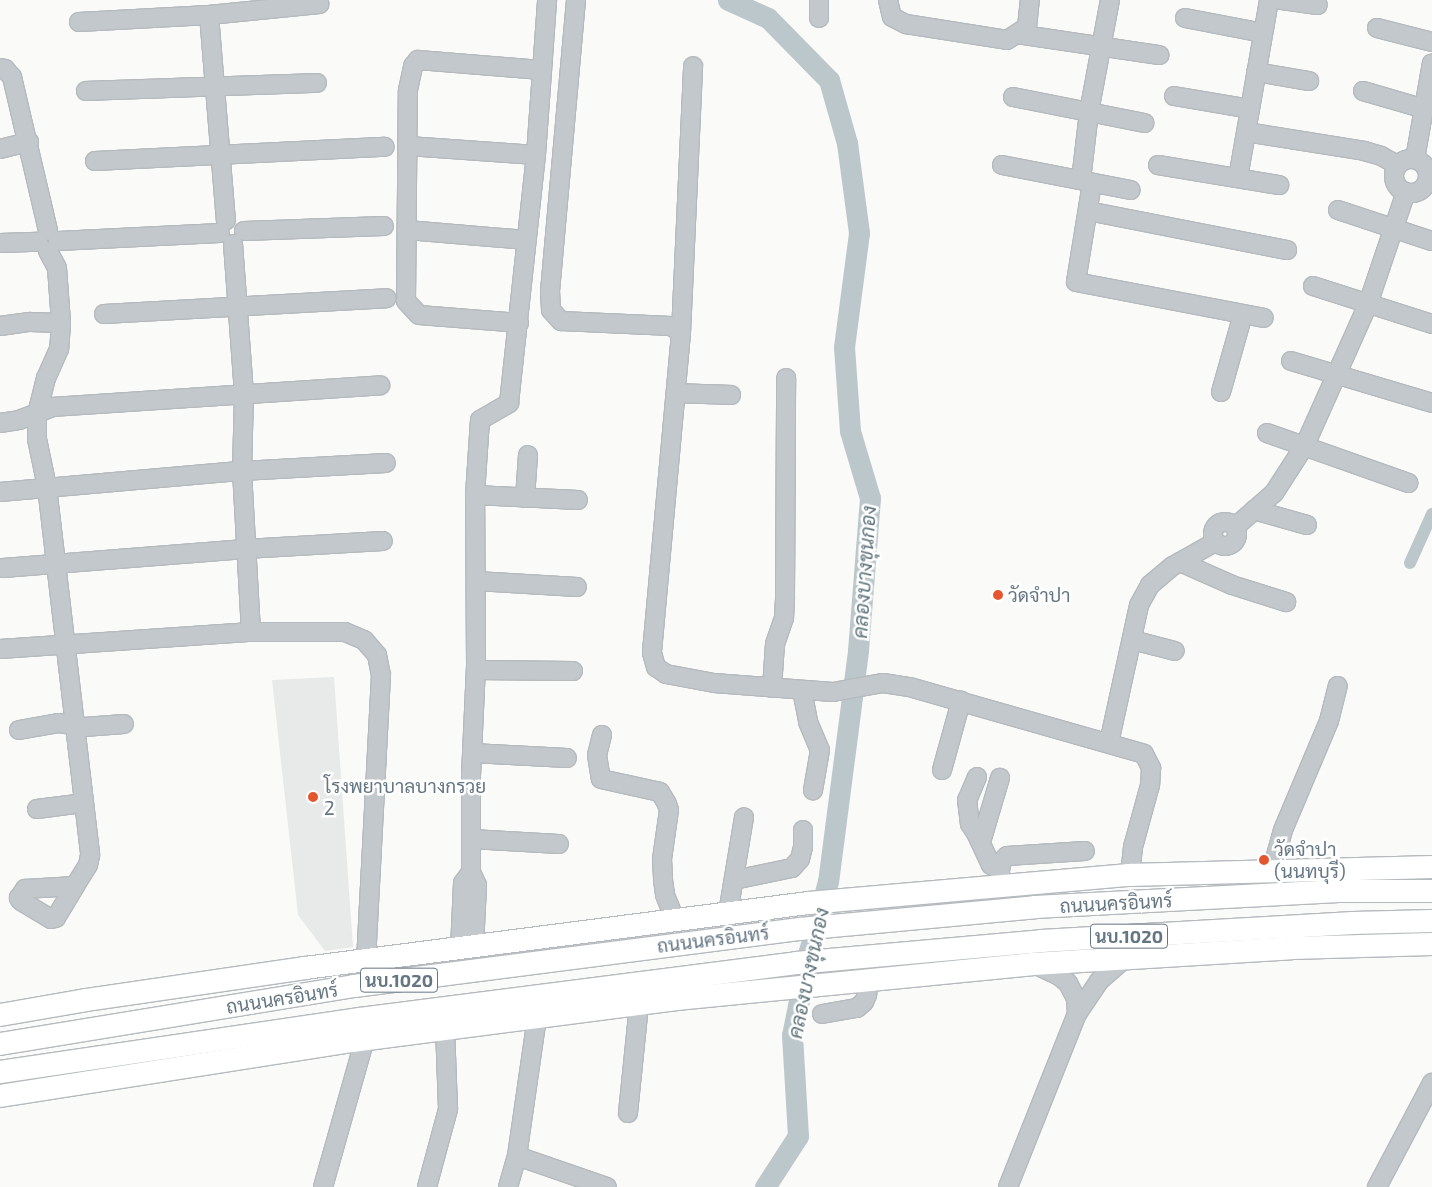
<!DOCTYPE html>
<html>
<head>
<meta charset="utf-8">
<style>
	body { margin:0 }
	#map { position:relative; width:1432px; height:1187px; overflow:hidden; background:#fafaf8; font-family:"Exo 2",Sarabun,sans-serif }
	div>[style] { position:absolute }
	.built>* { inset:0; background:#e8e9e9 }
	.canal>* { height:12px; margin:-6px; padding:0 6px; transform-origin:6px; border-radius:6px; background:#bbc7cb }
	.river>* { height:21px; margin:-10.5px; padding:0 10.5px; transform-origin:10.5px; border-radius:10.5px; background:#bbc7cb }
	.roads { filter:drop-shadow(1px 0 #b5babe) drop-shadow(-1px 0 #b5babe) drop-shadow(0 1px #b5babe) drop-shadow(0 -1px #b5babe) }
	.minor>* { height:18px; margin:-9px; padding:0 9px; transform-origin:9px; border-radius:9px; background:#c3c8cc }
	.minor>.ring { margin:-9px; padding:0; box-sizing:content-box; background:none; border:18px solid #c3c8cc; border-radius:50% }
	.major>* { height:22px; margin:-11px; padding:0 11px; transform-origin:11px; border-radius:11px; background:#fff }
	.dots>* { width:14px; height:14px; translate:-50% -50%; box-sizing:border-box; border:2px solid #fff; border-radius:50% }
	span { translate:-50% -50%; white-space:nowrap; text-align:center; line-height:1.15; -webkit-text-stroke:5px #fff; paint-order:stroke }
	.shield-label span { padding:1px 4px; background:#fff; border:1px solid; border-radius:4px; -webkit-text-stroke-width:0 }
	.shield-label { font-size:18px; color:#657683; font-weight:700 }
	.poi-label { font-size:19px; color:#657683 }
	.left { translate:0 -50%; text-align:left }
	.street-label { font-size:19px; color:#657683 }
	.water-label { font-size:20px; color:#60757c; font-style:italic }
</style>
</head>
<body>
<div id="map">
	<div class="built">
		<i style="clip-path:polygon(334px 677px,353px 947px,325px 951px,298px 915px,272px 680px)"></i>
	</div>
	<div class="canal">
		<i style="left:1410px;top:563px;width:54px;rotate:-65.8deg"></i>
	</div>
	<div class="river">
		<i style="left:728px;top:0;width:44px;rotate:24.2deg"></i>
		<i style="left:768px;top:18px;width:87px;rotate:45.5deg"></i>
		<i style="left:829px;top:80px;width:66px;rotate:74.1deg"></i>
		<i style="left:847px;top:143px;width:91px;rotate:82.4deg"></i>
		<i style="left:859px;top:233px;width:115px;rotate:97.5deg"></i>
		<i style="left:844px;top:347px;width:84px;rotate:85.9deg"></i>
		<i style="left:850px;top:431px;width:70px;rotate:73.4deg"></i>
		<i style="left:870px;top:498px;width:153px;rotate:94.5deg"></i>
		<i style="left:858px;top:651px;width:232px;rotate:97.4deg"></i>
		<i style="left:828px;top:881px;width:73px;rotate:105.2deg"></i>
		<i style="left:809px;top:951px;width:86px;rotate:101.4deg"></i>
		<i style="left:792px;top:1035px;width:101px;rotate:86.6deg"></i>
		<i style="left:798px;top:1136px;width:61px;rotate:122.9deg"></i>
	</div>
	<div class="roads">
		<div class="minor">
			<i style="left:576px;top:0;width:292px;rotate:95.1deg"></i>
			<i style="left:550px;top:291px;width:19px;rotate:87deg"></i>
			<i style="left:551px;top:310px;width:15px;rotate:48deg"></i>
			<i style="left:561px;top:321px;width:110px;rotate:2.6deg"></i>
			<i style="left:671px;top:326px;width:12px;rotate:35deg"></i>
			<i style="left:681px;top:333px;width:321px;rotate:95.2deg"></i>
			<i style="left:652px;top:653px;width:15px;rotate:74deg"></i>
			<i style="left:656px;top:667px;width:12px;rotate:35deg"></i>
			<i style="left:666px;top:674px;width:49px;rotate:10.6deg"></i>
			<i style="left:714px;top:683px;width:119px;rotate:4.3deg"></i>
			<i style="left:833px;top:692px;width:51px;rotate:-10.2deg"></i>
			<i style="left:883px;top:683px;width:30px;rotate:9deg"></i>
			<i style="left:913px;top:688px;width:240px;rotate:15.9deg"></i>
			<i style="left:1144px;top:754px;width:16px;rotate:63deg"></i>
			<i style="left:1151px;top:768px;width:17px;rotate:93deg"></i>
			<i style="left:1150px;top:785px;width:64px;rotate:105.3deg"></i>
			<i style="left:1133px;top:847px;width:28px;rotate:96deg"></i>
			<i style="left:819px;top:0;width:18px;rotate:90deg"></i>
			<i style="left:888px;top:0;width:17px;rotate:77deg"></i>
			<i style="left:892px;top:17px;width:16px;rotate:27deg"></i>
			<i style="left:906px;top:24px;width:102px;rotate:9deg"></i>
			<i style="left:1007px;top:40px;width:24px;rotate:-33deg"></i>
			<i style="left:1027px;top:27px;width:27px;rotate:-84deg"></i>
			<i style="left:1282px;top:0;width:36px;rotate:8deg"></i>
			<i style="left:209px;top:15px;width:206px;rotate:85.3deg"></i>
			<i style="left:1185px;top:18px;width:79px;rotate:10.9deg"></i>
			<i style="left:79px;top:22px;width:130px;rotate:-3.1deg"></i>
			<i style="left:209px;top:15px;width:111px;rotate:-5.7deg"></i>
			<i style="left:1377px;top:28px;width:57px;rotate:14.3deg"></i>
			<i style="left:1017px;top:34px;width:144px;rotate:8.4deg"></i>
			<i style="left:0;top:68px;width:5px;rotate:11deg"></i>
			<i style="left:5px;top:69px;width:11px;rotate:49deg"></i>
			<i style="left:12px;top:77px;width:158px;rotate:76.8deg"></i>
			<i style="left:1256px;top:72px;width:54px;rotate:9.6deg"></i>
			<i style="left:86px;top:91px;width:231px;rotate:-2deg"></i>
			<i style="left:1363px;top:91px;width:65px;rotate:16.2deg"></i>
			<i style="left:1174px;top:96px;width:77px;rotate:9.7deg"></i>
			<i style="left:1013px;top:97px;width:134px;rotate:11.2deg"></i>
			<i style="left:1246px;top:132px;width:120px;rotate:9.1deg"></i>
			<i style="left:1364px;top:151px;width:18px;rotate:16deg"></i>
			<i style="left:1381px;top:156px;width:18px;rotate:29deg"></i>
			<i style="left:408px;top:146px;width:128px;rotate:4deg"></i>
			<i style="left:0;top:149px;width:30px;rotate:-14deg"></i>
			<i style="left:1415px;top:159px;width:97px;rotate:-80deg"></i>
			<i class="ring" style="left:1394px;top:159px;width:16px;height:16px"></i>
			<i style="left:95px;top:161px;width:290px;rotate:-2.8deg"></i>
			<i style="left:1002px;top:165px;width:131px;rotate:11deg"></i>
			<i style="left:1158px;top:165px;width:123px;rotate:9.4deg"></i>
			<i style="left:1238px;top:178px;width:181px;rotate:-80.1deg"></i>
			<i style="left:1081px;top:180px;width:68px;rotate:-83.3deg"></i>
			<i style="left:1089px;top:112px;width:114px;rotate:-79.4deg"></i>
			<i style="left:1092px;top:183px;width:100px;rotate:99.2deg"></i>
			<i style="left:1076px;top:282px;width:191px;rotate:10.8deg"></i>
			<i style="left:1338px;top:210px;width:99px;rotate:18.3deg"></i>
			<i style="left:1088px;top:211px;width:203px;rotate:11.1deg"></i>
			<i style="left:407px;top:230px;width:120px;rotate:4.8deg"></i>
			<i style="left:244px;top:231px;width:140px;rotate:-2deg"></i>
			<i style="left:58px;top:241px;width:162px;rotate:-2.8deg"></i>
			<i style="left:0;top:243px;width:38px;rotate:-2deg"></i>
			<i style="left:233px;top:244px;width:150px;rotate:85.8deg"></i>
			<i style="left:244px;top:394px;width:77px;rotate:91.5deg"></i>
			<i style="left:242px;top:471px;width:161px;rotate:86.8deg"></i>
			<i style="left:48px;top:251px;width:19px;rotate:62deg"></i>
			<i style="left:57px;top:268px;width:55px;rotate:85.8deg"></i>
			<i style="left:61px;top:323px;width:26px;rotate:94deg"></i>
			<i style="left:59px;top:349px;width:32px;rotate:114deg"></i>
			<i style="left:46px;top:378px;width:36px;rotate:104deg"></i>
			<i style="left:37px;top:413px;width:26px;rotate:90deg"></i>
			<i style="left:37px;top:439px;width:49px;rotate:78.2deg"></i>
			<i style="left:47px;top:487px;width:371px;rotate:83.3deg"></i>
			<i style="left:90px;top:855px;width:10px;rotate:101deg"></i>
			<i style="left:88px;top:865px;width:25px;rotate:122deg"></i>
			<i style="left:75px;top:886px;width:37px;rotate:121deg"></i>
			<i style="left:56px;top:918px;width:5px;rotate:169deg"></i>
			<i style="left:51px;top:919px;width:35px;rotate:-149deg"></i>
			<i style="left:21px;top:901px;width:4px;rotate:-124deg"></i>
			<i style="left:19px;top:898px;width:11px;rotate:-56deg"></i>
			<i style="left:25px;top:889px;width:50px;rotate:-3.4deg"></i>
			<i style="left:1313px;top:286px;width:125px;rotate:17.7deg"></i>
			<i style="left:104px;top:314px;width:283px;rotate:-3.2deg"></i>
			<i style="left:519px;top:323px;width:100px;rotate:-175.4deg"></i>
			<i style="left:419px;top:315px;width:19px;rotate:-133deg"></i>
			<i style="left:406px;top:301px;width:211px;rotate:-89.5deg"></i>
			<i style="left:408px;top:90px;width:25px;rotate:-78deg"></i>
			<i style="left:413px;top:66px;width:8px;rotate:-50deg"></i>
			<i style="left:418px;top:60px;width:124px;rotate:4.6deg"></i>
			<i style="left:0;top:326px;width:30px;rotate:-8deg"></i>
			<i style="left:30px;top:322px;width:31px;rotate:2deg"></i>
			<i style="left:681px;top:333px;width:267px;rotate:-87.4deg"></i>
			<i style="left:1291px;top:361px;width:147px;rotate:16.6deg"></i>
			<i style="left:1221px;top:392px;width:81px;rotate:-74.2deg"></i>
			<i style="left:676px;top:393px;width:55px;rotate:2.1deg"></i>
			<i style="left:0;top:423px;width:19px;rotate:-9deg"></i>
			<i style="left:19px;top:420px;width:36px;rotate:-21deg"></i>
			<i style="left:53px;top:407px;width:328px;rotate:-3.8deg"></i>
			<i style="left:1267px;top:433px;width:150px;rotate:19.5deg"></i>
			<i style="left:0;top:492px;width:243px;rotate:-5deg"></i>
			<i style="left:242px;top:471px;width:144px;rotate:-3.2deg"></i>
			<i style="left:475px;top:495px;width:103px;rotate:2.8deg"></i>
			<i style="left:525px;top:498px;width:43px;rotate:-86deg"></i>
			<i style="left:1254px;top:510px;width:55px;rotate:15.8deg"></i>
			<i class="ring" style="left:1213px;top:522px;width:6px;height:6px"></i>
			<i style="left:1235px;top:527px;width:52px;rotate:-41.1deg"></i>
			<i style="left:1274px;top:493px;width:57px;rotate:-57.1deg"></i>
			<i style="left:1305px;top:445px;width:154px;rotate:-65.9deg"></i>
			<i style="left:1368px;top:304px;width:118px;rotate:-71.3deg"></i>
			<i style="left:1180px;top:562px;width:57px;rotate:23.9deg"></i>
			<i style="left:1232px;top:585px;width:57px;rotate:17.5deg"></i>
			<i style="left:3px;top:568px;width:243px;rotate:-4.5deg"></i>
			<i style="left:245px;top:549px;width:138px;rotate:-3.3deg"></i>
			<i style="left:476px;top:581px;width:101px;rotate:3.4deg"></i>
			<i style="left:1132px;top:640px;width:44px;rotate:14.3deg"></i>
			<i style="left:0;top:649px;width:252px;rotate:-3.9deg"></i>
			<i style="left:251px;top:632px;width:94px"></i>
			<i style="left:345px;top:632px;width:21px;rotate:23deg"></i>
			<i style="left:364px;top:640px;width:20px;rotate:49deg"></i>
			<i style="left:377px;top:655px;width:20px;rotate:79deg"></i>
			<i style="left:381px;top:675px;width:285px;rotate:93deg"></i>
			<i style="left:476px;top:670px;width:97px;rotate:0.6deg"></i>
			<i style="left:772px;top:688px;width:44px;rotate:-86.1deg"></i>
			<i style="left:775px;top:644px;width:28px;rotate:-71deg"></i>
			<i style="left:784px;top:618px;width:21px;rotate:-87deg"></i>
			<i style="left:785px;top:597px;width:219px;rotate:-89.7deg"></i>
			<i style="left:802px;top:690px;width:33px;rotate:79deg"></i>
			<i style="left:808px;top:722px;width:30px;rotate:67deg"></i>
			<i style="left:820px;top:750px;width:41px;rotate:99.9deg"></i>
			<i style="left:19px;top:730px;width:41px;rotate:-9.9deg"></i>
			<i style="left:59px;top:723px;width:25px;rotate:9deg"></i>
			<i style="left:84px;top:727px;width:40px;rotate:-4.3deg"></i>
			<i style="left:602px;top:735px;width:21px;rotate:104deg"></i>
			<i style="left:597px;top:755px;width:24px;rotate:81deg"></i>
			<i style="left:601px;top:779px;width:60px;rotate:12.4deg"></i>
			<i style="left:660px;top:792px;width:14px;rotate:60deg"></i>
			<i style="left:667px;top:804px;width:6px;rotate:72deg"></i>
			<i style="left:669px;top:810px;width:49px;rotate:98.1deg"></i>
			<i style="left:662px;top:859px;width:21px;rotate:87deg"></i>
			<i style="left:663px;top:880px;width:15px;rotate:82deg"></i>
			<i style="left:665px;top:895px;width:27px;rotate:68deg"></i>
			<i style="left:1109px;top:743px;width:141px;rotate:-77.7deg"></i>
			<i style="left:1139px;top:605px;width:23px;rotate:-61deg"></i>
			<i style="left:1150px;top:585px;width:30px;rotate:-40deg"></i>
			<i style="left:1173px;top:566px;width:48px;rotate:-29.7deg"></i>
			<i style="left:472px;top:753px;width:95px;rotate:3deg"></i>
			<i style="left:942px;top:770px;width:72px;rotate:-74.6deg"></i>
			<i style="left:977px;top:777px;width:25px;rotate:113deg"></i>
			<i style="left:967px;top:800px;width:24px;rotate:83deg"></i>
			<i style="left:970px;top:824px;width:11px;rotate:56deg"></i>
			<i style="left:976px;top:833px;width:35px;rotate:65deg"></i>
			<i style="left:991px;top:865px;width:10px;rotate:29deg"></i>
			<i style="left:37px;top:809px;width:46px;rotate:-7.4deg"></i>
			<i style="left:471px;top:839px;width:88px;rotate:3.3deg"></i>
			<i style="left:981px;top:842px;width:67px;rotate:-73.5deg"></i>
			<i style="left:1272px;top:870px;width:41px;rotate:-74.6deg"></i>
			<i style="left:1283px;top:830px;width:118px;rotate:-67.1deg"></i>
			<i style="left:1329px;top:721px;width:36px;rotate:-76deg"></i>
			<i style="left:734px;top:880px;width:59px;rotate:-11.7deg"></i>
			<i style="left:792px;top:868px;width:12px;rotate:-48deg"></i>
			<i style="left:800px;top:859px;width:12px;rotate:-76deg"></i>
			<i style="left:803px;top:847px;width:17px;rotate:-90deg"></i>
			<i style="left:1001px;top:886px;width:16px;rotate:-94deg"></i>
			<i style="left:1000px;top:870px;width:9px;rotate:-77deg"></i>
			<i style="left:1002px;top:861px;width:7px;rotate:-45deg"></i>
			<i style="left:1007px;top:856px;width:78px;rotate:-3.7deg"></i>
			<i style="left:728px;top:913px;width:97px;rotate:-80.5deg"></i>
			<i style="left:474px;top:947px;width:62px;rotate:-87.2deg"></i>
			<i style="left:477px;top:885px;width:14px;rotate:-115deg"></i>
			<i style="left:471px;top:872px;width:96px;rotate:-90deg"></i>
			<i style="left:471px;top:776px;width:111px;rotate:-87.4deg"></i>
			<i style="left:476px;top:665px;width:170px;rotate:-90.3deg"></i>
			<i style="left:475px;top:495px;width:75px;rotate:-86.2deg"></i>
			<i style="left:480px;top:420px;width:34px;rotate:-30deg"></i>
			<i style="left:509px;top:403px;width:249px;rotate:-83.8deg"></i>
			<i style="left:536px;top:155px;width:155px;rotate:-85.9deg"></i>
			<i style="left:460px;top:949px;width:66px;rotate:-87.4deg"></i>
			<i style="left:463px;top:883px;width:14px;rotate:-54deg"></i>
			<i style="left:1034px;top:964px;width:26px;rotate:25deg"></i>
			<i style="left:1058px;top:975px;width:13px;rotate:39deg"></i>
			<i style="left:1068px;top:983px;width:18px;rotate:63deg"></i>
			<i style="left:1076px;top:999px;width:15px;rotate:86deg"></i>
			<i style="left:822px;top:1014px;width:36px;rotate:-10deg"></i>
			<i style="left:857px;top:1008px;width:9px;rotate:-41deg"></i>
			<i style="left:864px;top:1002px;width:8px;rotate:-67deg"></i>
			<i style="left:867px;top:995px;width:16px;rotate:-83deg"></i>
			<i style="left:628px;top:1113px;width:110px;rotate:-84.2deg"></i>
			<i style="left:517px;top:1156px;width:95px;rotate:19deg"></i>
			<i style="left:323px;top:1187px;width:154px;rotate:-74.2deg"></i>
			<i style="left:427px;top:1187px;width:81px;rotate:-74.9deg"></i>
			<i style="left:448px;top:1109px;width:81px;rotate:-92.1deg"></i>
			<i style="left:508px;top:1187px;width:32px;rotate:-74deg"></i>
			<i style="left:517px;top:1156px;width:140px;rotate:-81.8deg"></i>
			<i style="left:1008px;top:1187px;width:186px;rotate:-68.3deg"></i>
			<i style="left:1077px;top:1014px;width:40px;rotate:-56deg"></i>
			<i style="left:1099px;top:981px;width:35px;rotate:-41deg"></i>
			<i style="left:1377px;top:1187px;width:118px;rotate:-62.1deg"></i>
		</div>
		<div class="major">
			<i style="left:0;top:1015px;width:87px;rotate:-9.9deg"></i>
			<i style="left:86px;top:1000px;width:221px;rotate:-8.3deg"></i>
			<i style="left:305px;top:968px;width:507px;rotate:-7.36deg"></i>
			<i style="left:808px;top:903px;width:323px;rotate:-5deg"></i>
			<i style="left:1130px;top:875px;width:302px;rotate:-1.5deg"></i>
			<i style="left:0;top:1044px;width:359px;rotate:-9.3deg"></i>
			<i style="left:354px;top:986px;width:450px;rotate:-7.3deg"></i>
			<i style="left:800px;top:929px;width:236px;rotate:-5.3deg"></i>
			<i style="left:1035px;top:907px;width:309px;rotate:-3deg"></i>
			<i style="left:1344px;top:891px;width:88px"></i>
			<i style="left:0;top:1072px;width:364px;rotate:-8.4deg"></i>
			<i style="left:360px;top:1019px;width:440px;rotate:-7.3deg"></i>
			<i style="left:796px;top:963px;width:246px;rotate:-5.1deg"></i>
			<i style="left:1041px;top:941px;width:313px;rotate:-3.3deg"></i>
			<i style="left:1353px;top:923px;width:79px;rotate:-1.5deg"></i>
			<i style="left:0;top:1096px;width:357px;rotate:-8.9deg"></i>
			<i style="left:353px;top:1041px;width:327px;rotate:-7.4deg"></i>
			<i style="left:677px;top:999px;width:358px;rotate:-5.6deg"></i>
			<i style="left:1033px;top:964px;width:259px;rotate:-3.5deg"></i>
			<i style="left:1292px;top:948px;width:140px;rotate:-1.6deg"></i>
		</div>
	</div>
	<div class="dots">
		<i style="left:998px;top:595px;background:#e4572e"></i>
		<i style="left:313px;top:797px;background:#e4572e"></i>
		<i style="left:1264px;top:860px;background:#e4572e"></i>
	</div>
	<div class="shield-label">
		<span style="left:1129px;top:936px">นบ.1020</span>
		<span style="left:399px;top:980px">นบ.1020</span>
	</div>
	<div class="poi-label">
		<span class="left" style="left:1008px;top:595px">วัดจําปา</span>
		<span class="left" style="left:324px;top:797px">โรงพยาบาลบางกรวย<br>2</span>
		<span class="left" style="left:1274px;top:860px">วัดจำปา<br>(นนทบุรี)</span>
	</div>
	<div class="street-label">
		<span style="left:1116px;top:903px;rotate:-3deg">ถนนนครอินทร์</span>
		<span style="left:713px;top:939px;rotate:-7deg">ถนนนครอินทร์</span>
		<span style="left:282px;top:998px;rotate:-9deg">ถนนนครอินทร์</span>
	</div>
	<div class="water-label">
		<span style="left:864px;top:572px;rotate:-86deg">คลองบางขุนกอง</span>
		<span style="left:808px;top:973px;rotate:-78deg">คลองบางขุนกอง</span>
	</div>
</div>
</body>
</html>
